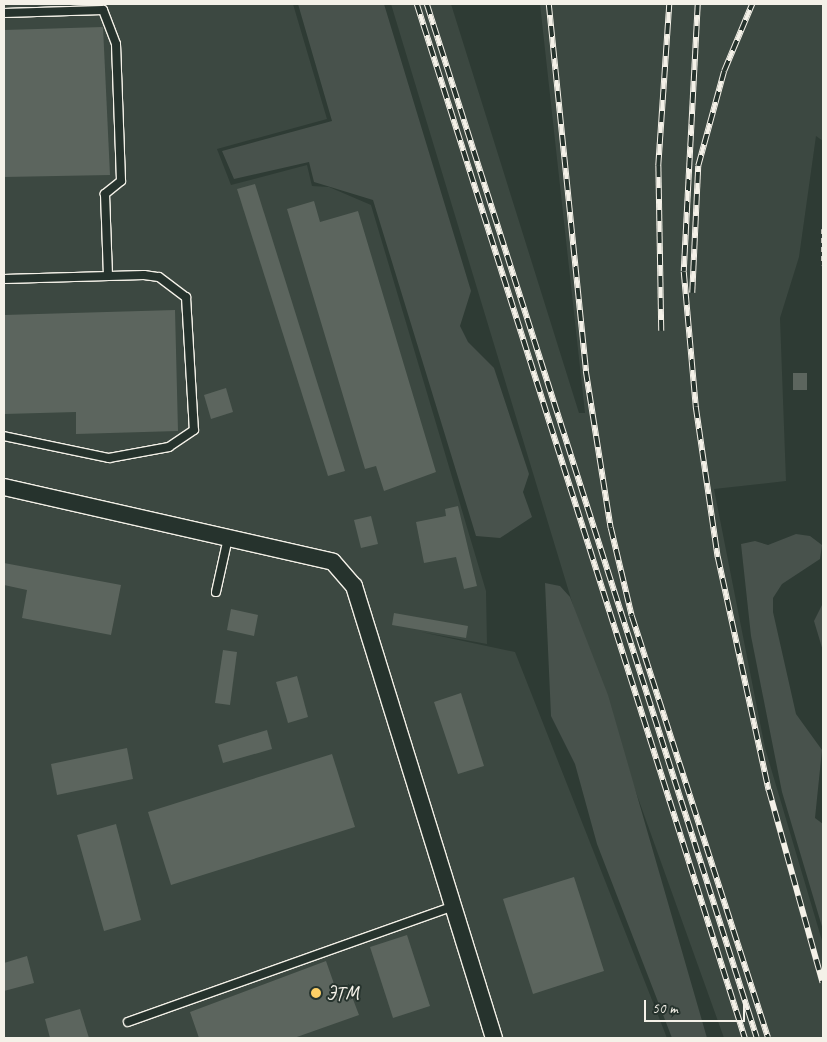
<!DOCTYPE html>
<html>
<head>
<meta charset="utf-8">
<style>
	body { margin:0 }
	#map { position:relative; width:827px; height:1042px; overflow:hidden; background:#2e3b34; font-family:Caveat,sans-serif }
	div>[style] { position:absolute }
	.built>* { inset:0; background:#3c4841 }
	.green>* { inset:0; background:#48524c }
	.building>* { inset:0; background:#5c655e }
	.path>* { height:2.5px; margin-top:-1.25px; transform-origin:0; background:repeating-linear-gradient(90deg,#f4f1e8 0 5px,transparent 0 9px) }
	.roads { filter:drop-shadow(1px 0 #f4f1e8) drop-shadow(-1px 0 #f4f1e8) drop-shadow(0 1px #f4f1e8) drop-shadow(0 -1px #f4f1e8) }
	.service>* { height:8px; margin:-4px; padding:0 4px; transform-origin:4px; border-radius:4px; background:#26332d }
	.minor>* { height:16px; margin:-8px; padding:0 8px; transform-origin:8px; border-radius:8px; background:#26332d }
	.rail>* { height:5.5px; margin-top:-2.75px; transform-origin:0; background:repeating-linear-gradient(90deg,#26332d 0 11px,#f4f1e8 0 22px); box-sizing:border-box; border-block:1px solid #f4f1e8 }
	.dots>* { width:14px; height:14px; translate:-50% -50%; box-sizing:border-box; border:2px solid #26332d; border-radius:50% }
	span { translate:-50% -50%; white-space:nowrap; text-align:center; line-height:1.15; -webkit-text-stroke:4px #26332d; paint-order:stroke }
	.poi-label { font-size:20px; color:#f4f1e8 }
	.left { translate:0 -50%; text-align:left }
	.frame { position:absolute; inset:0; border:5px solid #f4f1e8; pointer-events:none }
	.scale { position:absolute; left:644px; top:1000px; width:101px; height:22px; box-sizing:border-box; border:2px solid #f4f1e8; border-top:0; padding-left:6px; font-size:15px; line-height:18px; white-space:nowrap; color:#f4f1e8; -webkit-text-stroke:4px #26332d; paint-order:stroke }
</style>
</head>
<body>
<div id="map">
	<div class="built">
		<i style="clip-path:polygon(4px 4px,293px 4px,327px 119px,217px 149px,231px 185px,307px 165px,312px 186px,329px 187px,371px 205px,486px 591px,487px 644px,421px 632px,515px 652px,667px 1038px,4px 1038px)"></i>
		<i style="clip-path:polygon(391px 4px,451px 4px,579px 413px,585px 413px,540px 4px,823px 4px,823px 141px,816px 136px,799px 257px,780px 318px,786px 481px,714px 489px,765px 748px,823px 944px,823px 1038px,724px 1038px,595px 678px)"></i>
	</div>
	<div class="green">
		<i style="clip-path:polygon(298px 4px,384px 4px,471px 291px,460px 326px,468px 342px,494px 368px,529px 474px,523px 492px,532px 517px,500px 538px,476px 536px,373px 200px,314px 182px,309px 162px,234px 179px,222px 151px,332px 121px)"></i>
		<i style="clip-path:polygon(796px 534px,810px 536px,822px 545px,820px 559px,782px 584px,773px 598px,773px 612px,796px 714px,822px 750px,815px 818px,823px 824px,823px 930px,782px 792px,751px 636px,741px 544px,755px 541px,768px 545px)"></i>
		<i style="clip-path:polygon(545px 583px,560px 586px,570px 597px,608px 695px,707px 1038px,672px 1038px,597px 844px,575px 764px,551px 716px)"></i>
		<i style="clip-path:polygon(823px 603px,823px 651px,814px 621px)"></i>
	</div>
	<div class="building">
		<i style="clip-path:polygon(103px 27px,110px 175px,4px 177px,4px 30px)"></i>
		<i style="clip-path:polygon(255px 184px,345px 471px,328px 476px,237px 189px)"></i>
		<i style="clip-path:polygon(314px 201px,320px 222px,358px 211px,436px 472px,384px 491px,376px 466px,365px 469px,287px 209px)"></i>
		<i style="clip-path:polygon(175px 310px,178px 431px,76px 434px,76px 412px,4px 414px,4px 315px)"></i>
		<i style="clip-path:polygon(793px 373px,807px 373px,807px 390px,793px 390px)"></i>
		<i style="clip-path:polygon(226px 388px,233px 412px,211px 419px,204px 395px)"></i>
		<i style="clip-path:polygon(458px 506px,477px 586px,464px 589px,456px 557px,424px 563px,416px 522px,446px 516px,445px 509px)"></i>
		<i style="clip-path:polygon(371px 516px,378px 544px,361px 548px,354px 520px)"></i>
		<i style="clip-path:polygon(4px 563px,121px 585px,111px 635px,22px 618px,27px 590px,4px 585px)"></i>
		<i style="clip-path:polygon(231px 609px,258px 615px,254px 636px,227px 630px)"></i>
		<i style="clip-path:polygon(394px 613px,468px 626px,466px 638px,392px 625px)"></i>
		<i style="clip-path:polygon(223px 650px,237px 652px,230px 705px,215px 703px)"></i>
		<i style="clip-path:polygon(297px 676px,308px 717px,288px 723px,276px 682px)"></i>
		<i style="clip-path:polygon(461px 693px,484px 766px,458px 774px,434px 702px)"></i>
		<i style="clip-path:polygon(267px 730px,272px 749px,223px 763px,218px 745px)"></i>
		<i style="clip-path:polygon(127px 748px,133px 779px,57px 795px,51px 764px)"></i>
		<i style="clip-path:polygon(332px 754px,355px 827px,171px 885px,148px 812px)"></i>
		<i style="clip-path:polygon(116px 824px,141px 920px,104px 931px,77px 835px)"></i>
		<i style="clip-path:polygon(574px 877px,604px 971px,533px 994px,503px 899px)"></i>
		<i style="clip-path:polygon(407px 935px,430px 1006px,393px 1018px,370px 947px)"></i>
		<i style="clip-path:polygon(27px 956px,34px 983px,4px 991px,4px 963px)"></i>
		<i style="clip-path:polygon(326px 961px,339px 998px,351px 994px,359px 1015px,294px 1038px,199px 1038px,190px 1012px)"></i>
		<i style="clip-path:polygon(80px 1009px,89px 1038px,50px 1038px,45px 1019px)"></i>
	</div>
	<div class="path">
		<i style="left:823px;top:229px;width:36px;rotate:90deg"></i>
	</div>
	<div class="roads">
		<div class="service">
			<i style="left:4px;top:13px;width:99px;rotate:-1.7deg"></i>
			<i style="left:103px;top:10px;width:36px;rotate:69deg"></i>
			<i style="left:116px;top:44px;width:137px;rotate:87.9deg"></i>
			<i style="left:121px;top:181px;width:21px;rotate:141deg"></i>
			<i style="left:105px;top:194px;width:82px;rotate:87.9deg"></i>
			<i style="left:4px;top:279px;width:140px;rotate:-1.6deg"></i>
			<i style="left:144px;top:275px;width:15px;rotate:8deg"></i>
			<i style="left:159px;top:277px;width:34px;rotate:37deg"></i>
			<i style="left:186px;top:297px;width:133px;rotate:86.6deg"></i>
			<i style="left:194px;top:430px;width:30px;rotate:146deg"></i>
			<i style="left:169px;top:447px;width:61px;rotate:169.6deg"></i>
			<i style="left:109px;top:458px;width:107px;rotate:-168.2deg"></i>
			<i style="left:216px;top:592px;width:55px;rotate:-77.5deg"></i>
			<i style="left:128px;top:1022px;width:345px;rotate:-19.6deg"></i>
		</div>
		<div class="minor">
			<i style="left:4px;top:487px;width:337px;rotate:12.8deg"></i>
			<i style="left:333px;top:562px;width:32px;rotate:49deg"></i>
			<i style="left:354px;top:586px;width:473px;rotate:72.8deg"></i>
		</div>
	</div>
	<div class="rail">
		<i style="left:417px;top:4px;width:1085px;rotate:72.4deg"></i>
		<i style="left:427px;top:4px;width:1085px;rotate:72.3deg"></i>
		<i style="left:549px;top:4px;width:369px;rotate:84.2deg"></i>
		<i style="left:586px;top:371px;width:159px;rotate:81deg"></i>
		<i style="left:611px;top:528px;width:90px;rotate:76.6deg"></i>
		<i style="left:632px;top:616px;width:443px;rotate:72.1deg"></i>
		<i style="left:698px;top:4px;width:268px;rotate:93deg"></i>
		<i style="left:684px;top:272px;width:136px;rotate:84.9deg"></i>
		<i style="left:696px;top:407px;width:152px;rotate:81.7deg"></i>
		<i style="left:718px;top:557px;width:239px;rotate:77.7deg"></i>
		<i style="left:769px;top:790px;width:200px;rotate:74.4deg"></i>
		<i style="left:692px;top:293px;width:127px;rotate:-87.3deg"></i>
		<i style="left:698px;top:166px;width:98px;rotate:-74.7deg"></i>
		<i style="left:724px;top:71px;width:73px;rotate:-67.3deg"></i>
		<i style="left:661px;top:331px;width:165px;rotate:-91deg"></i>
		<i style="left:658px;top:166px;width:162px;rotate:-86.1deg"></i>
	</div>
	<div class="dots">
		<i style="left:316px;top:993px;background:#ffd166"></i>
	</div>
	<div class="poi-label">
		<span class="left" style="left:326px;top:993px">ЭТМ</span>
	</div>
	<div class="frame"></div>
	<div class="scale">50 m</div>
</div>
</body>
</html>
